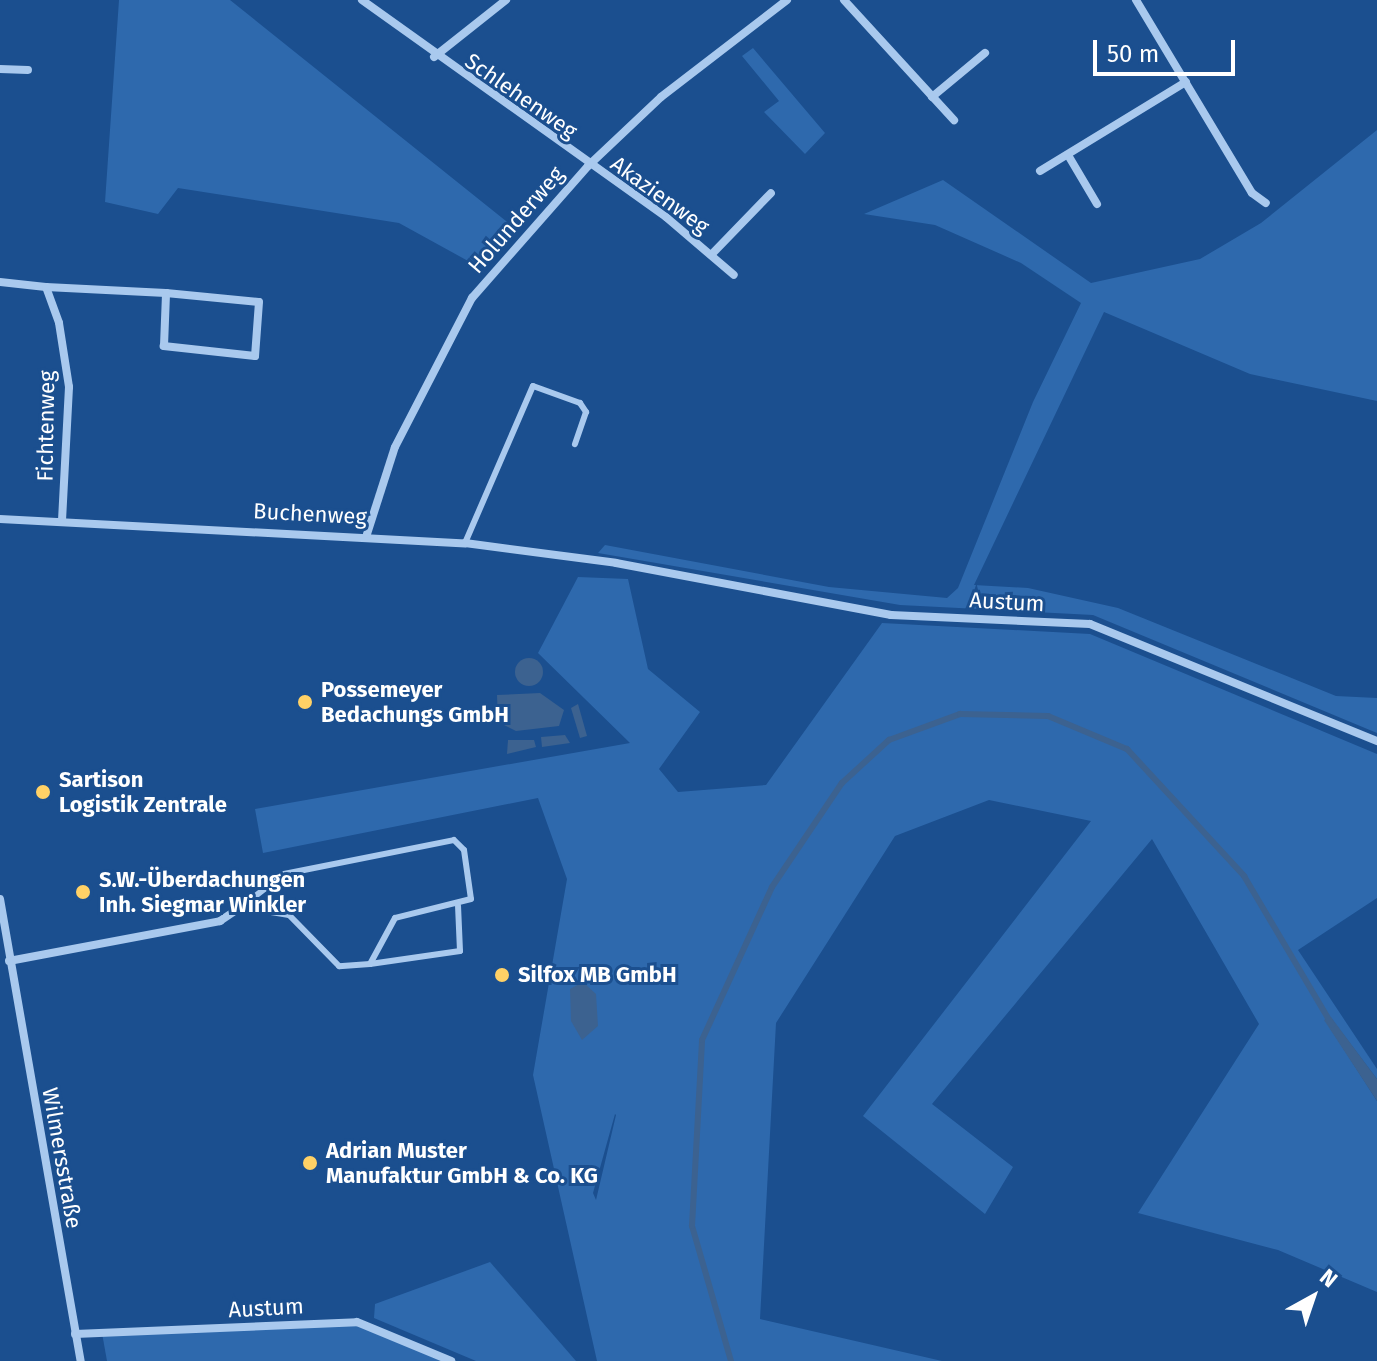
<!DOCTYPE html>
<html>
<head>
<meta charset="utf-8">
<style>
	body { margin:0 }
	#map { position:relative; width:1377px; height:1361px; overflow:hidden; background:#1b4f8f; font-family:"Fira Sans",sans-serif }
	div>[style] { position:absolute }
	.green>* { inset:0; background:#2e69ad }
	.water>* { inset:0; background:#3c6290 }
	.round { border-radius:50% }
	.stream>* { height:6px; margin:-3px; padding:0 3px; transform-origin:3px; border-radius:3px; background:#3c6290 }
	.service>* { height:6px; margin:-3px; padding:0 3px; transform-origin:3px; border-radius:3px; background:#a9c9ee }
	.minor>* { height:8px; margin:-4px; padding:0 4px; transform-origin:4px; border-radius:4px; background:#a9c9ee }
	.dots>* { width:22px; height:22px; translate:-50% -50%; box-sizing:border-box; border:4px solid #1b4f8f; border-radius:50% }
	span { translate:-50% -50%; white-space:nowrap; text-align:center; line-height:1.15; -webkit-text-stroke:6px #1b4f8f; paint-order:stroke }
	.street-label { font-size:22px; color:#fff }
	.poi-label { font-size:22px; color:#fff; font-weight:700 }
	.left { translate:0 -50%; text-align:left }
	.north { position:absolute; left:1273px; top:1257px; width:80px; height:80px; -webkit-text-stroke:6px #1b4f8f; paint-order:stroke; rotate:40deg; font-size:22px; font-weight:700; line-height:32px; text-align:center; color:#fff }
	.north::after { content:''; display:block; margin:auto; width:28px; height:36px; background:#fff; clip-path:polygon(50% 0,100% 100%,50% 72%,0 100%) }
	.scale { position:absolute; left:1093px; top:40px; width:142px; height:36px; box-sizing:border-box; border:4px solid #fff; border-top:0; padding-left:10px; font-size:24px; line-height:28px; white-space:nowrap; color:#fff; -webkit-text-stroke:6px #1b4f8f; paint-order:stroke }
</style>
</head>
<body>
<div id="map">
	<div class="green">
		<i style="clip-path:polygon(119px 0,230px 0,511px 225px,479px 267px,399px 223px,178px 188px,158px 214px,105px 202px)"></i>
		<i style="clip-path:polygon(753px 48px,825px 133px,805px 154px,764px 112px,779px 101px,742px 56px)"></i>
		<i style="clip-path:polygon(1377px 130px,1377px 401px,1250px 374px,1104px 312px,974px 585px,1028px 588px,1118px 608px,1336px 696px,1377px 698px,1377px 733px,1093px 615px,900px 605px,598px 553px,605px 545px,829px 587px,947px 598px,958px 588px,1033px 402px,1081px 303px,1021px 263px,935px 225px,864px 214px,943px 180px,1091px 283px,1200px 259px,1261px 223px)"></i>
		<i style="clip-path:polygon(evenodd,578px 577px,628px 579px,648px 669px,700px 712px,659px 769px,678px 792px,766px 785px,882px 623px,1090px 634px,1377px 754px,1377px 898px,1298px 950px,1377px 1069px,1377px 1079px,1331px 1018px,1325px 1020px,1377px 1101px,1377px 1292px,1278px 1250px,1138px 1213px,1259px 1024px,1152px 839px,932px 1104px,1013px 1167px,985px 1214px,863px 1116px,1091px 821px,989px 800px,895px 836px,776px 1023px,760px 1319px,942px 1361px,597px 1361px,533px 1075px,567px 879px,538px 798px,263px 853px,255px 809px,630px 743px,538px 653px,578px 577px,615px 1114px,616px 1115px,596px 1200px,593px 1193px,615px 1114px)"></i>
		<i style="clip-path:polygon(490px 1262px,576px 1361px,476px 1361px,374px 1318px,375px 1304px)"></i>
		<i style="clip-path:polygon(357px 1322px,451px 1361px,107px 1361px,102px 1333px)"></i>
	</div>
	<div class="water">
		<i class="round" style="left:515px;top:658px;width:28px;height:28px"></i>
		<i style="clip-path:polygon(540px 693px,564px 710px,559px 726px,516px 731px,498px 722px,497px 695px)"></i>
		<i style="clip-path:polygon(578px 704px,587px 736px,580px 738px,571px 708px)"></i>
		<i style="clip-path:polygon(565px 735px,570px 743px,542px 747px,541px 737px)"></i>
		<i style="clip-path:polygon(508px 740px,534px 740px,536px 747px,507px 754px)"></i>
		<i style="clip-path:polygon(583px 982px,596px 994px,598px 1026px,582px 1040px,571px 1021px,570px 989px)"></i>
		<i style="clip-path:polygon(1331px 1017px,1377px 1079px,1377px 1101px,1324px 1020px)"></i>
	</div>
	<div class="stream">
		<i style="left:731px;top:1361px;width:141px;rotate:-106.1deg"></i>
		<i style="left:692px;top:1226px;width:186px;rotate:-86.9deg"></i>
		<i style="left:702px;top:1040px;width:168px;rotate:-65.4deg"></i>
		<i style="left:772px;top:887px;width:125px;rotate:-56.1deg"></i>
		<i style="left:842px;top:783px;width:64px;rotate:-42.5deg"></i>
		<i style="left:889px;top:740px;width:76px;rotate:-20.1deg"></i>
		<i style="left:960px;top:714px;width:88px;rotate:1.3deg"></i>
		<i style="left:1048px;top:716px;width:86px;rotate:22.7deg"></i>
		<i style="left:1127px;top:749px;width:173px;rotate:47.3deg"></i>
		<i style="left:1244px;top:876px;width:173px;rotate:59.4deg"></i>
	</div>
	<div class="service">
		<i style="left:465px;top:543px;width:171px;rotate:-66.6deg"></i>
		<i style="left:533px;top:386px;width:50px;rotate:19.9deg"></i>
		<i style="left:580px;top:403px;width:11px;rotate:56deg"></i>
		<i style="left:586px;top:412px;width:34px;rotate:109deg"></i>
		<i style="left:454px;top:840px;width:14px;rotate:45deg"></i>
		<i style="left:464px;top:850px;width:49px;rotate:81.9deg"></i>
		<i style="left:471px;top:899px;width:78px;rotate:166deg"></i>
		<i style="left:395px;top:918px;width:52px;rotate:118.5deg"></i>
		<i style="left:370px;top:964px;width:31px;rotate:176deg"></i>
		<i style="left:339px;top:966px;width:71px;rotate:-134.4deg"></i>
		<i style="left:289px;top:915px;width:49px;rotate:-170.5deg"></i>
		<i style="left:241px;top:907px;width:54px;rotate:-37.5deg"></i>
		<i style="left:284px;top:874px;width:173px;rotate:-11.3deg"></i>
		<i style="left:370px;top:964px;width:91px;rotate:-8.2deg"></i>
		<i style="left:460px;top:951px;width:45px;rotate:-92.5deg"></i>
	</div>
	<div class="minor">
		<i style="left:362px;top:0;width:374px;rotate:35.5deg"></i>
		<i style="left:666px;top:217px;width:89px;rotate:40.5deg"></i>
		<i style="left:844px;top:0;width:163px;rotate:47.5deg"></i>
		<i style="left:1136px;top:0;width:225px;rotate:59deg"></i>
		<i style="left:1252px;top:193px;width:17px;rotate:36deg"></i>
		<i style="left:434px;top:57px;width:92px;rotate:-38.4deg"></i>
		<i style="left:0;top:69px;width:28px;rotate:2deg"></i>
		<i style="left:932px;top:97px;width:69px;rotate:-39.7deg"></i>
		<i style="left:1068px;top:155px;width:57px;rotate:59.4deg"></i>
		<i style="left:1040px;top:171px;width:171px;rotate:-31.4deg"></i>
		<i style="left:711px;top:255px;width:86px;rotate:-45.9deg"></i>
		<i style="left:0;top:282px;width:46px;rotate:6.2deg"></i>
		<i style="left:46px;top:287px;width:38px;rotate:70deg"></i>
		<i style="left:59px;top:323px;width:65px;rotate:81.1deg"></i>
		<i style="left:69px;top:387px;width:134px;rotate:93deg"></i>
		<i style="left:46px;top:287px;width:120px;rotate:2.9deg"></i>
		<i style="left:166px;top:293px;width:93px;rotate:5.5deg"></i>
		<i style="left:259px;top:302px;width:54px;rotate:94.2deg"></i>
		<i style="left:255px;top:356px;width:92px;rotate:-173.7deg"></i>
		<i style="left:164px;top:346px;width:53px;rotate:-87.8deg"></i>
		<i style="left:0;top:519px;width:466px;rotate:3deg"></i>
		<i style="left:465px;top:543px;width:152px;rotate:7.5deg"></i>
		<i style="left:616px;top:563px;width:280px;rotate:10.7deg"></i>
		<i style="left:891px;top:615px;width:199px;rotate:2.6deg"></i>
		<i style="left:1090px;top:624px;width:310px;rotate:22.2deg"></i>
		<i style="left:367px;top:534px;width:91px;rotate:-72.2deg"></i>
		<i style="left:395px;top:447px;width:168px;rotate:-62.7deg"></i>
		<i style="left:472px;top:298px;width:176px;rotate:-48.7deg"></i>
		<i style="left:588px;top:166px;width:100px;rotate:-43.4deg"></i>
		<i style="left:661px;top:97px;width:159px;rotate:-37.6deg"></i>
		<i style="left:0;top:899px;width:469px;rotate:80.1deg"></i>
		<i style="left:9px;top:961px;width:215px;rotate:-10.7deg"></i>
		<i style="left:220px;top:921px;width:25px;rotate:-34deg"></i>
		<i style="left:75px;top:1334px;width:282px;rotate:-2.4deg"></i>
		<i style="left:357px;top:1322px;width:102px;rotate:22.5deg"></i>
	</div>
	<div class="dots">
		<i style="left:305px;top:702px;background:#ffd166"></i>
		<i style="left:43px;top:792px;background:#ffd166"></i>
		<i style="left:83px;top:892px;background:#ffd166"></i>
		<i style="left:502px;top:975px;background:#ffd166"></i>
		<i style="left:310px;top:1163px;background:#ffd166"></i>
	</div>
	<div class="street-label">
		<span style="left:521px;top:96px;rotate:35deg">Schlehenweg</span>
		<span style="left:660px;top:195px;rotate:36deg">Akazienweg</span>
		<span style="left:516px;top:220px;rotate:-49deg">Holunderweg</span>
		<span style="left:46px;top:426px;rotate:-89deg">Fichtenweg</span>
		<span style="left:310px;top:514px;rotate:3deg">Buchenweg</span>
		<span style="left:1007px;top:602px;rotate:3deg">Austum</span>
		<span style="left:62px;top:1158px;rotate:80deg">Wilmersstraße</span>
		<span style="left:266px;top:1308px;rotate:-3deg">Austum</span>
	</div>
	<div class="poi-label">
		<span class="left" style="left:321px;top:702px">Possemeyer<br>Bedachungs GmbH</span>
		<span class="left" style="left:59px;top:792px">Sartison<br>Logistik Zentrale</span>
		<span class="left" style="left:99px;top:892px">S.W.-Überdachungen<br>Inh. Siegmar Winkler</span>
		<span class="left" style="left:518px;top:975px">Silfox MB GmbH</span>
		<span class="left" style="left:326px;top:1163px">Adrian Muster<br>Manufaktur GmbH &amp; Co. KG</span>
	</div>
	<div class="north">N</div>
	<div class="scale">50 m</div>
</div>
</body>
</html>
